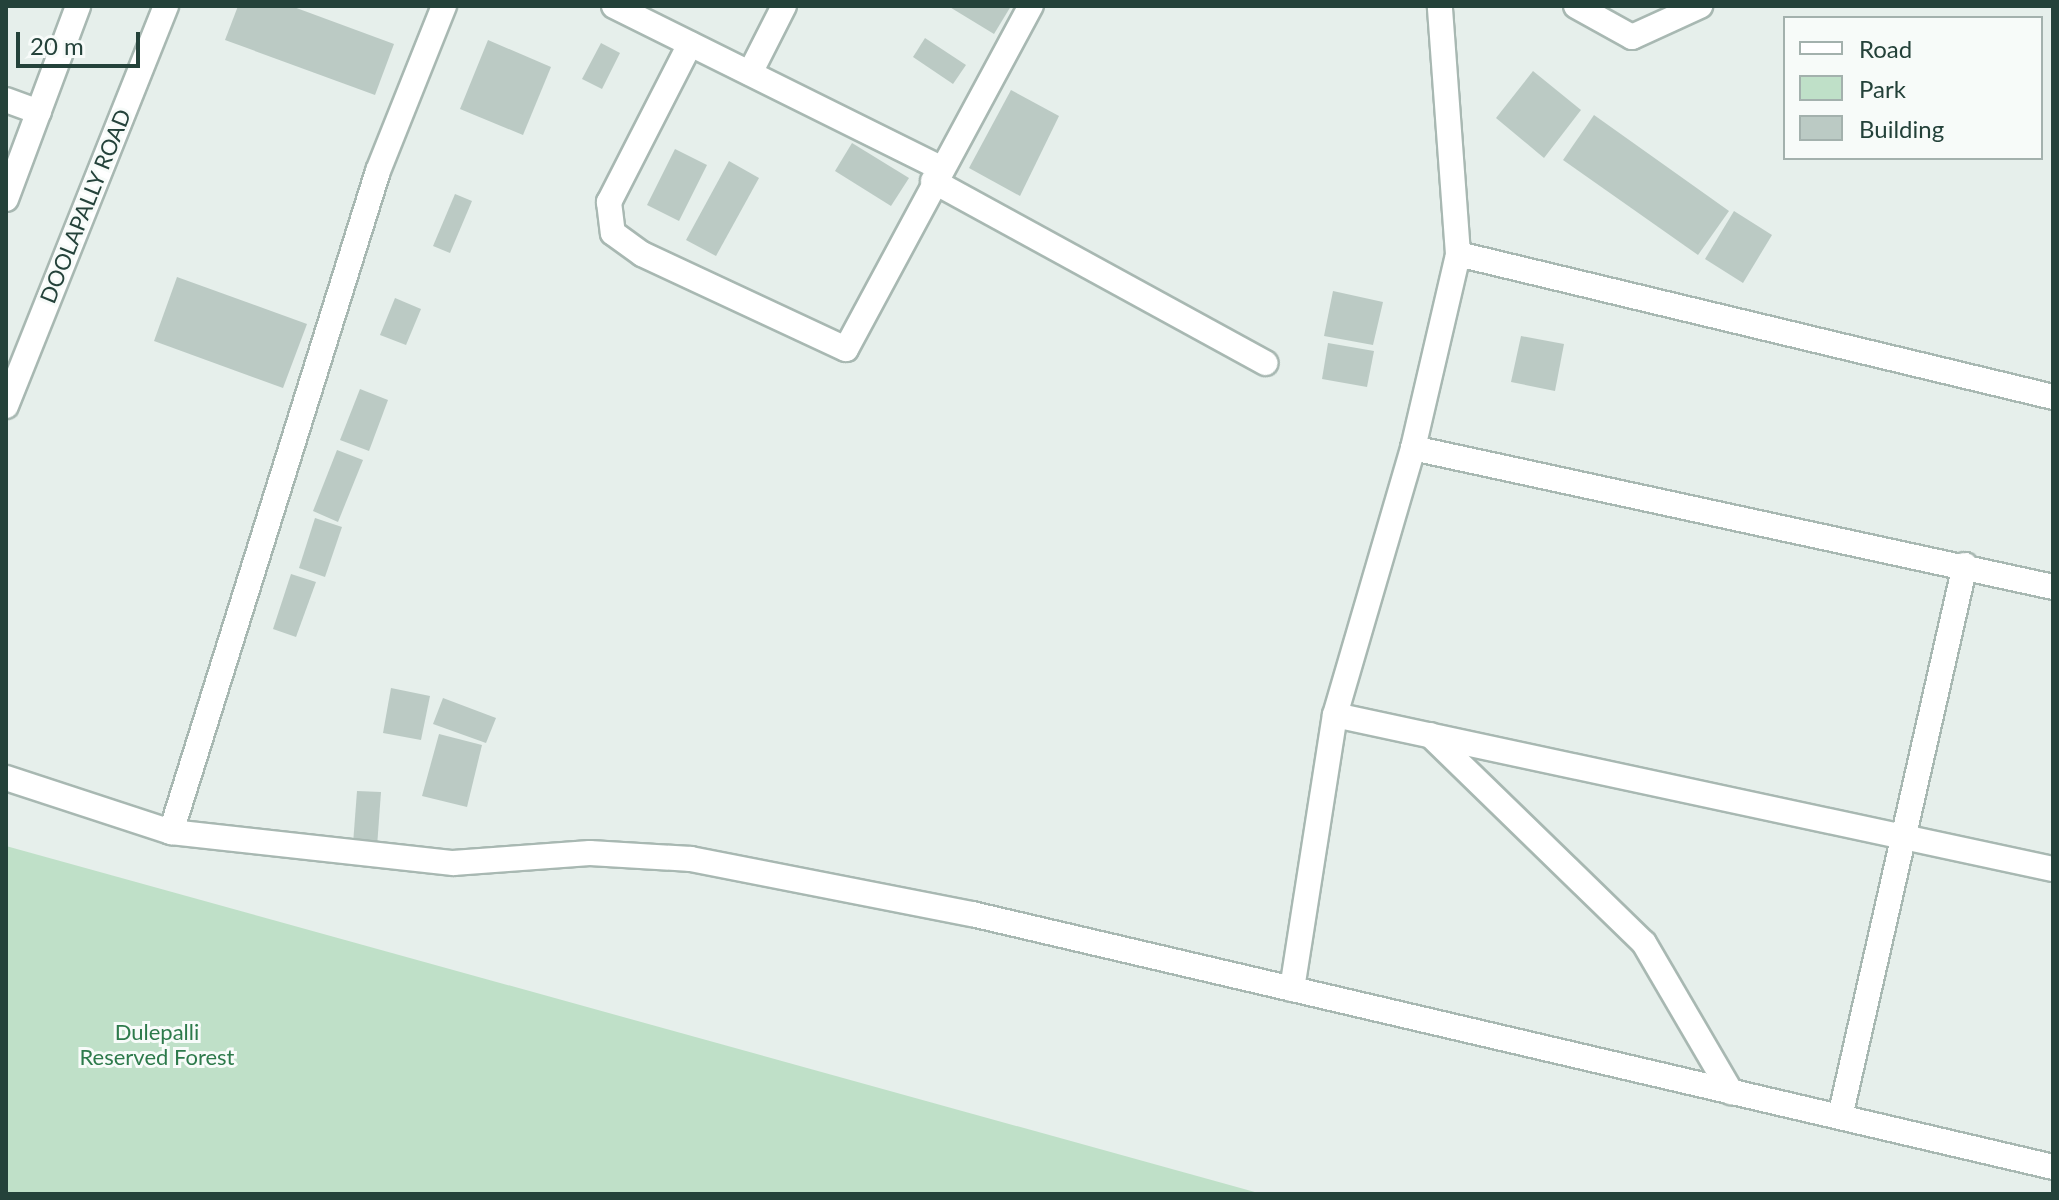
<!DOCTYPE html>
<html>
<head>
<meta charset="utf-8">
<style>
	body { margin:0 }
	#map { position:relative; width:2059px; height:1200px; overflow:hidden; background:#e6efeb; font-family:Lato,sans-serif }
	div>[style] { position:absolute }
	.green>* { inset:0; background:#bfe0c8 }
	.building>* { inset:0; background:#bbcac4 }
	.roads { filter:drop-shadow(2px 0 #a8b8b2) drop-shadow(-2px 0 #a8b8b2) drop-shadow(0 2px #a8b8b2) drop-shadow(0 -2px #a8b8b2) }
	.minor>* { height:24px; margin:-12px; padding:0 12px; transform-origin:12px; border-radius:12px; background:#fff }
	.secondary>* { height:24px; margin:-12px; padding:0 12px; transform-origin:12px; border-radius:12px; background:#fff }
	span { translate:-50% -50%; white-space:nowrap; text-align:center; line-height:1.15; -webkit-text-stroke:6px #f7fbf9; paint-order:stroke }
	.street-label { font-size:22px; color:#24423a }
	.park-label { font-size:22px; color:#2d7a4b }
	.frame { position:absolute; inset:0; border:8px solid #24423a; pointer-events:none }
	.legend { position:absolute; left:1783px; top:16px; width:260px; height:144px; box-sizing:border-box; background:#f7fbf9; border:2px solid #a3b1ad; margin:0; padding:10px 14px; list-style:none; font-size:24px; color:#24423a }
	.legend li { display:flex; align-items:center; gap:16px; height:40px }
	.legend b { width:40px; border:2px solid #a3b1ad }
	.scale { position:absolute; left:16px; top:32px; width:124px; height:36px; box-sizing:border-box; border:4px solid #24423a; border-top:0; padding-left:10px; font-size:24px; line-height:28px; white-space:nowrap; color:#24423a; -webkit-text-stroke:6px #f7fbf9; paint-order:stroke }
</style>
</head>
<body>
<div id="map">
	<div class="green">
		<i style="clip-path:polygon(6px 846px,1262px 1194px,6px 1194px)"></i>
	</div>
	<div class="building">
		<i style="clip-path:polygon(238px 6px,291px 6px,394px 44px,375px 95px,225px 40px)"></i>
		<i style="clip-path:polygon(948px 6px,1011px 6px,994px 34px)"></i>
		<i style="clip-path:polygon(925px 38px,966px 65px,953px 84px,913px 57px)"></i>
		<i style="clip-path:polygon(488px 40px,551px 67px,523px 135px,460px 109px)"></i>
		<i style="clip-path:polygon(601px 43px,620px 53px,602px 89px,582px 79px)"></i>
		<i style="clip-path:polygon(1533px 71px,1581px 110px,1544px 158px,1496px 118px)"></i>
		<i style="clip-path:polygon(1011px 90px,1059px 116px,1020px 196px,969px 168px)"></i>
		<i style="clip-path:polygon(1594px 115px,1729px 211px,1698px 255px,1563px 160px)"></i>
		<i style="clip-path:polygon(852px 143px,909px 178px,891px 206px,835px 171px)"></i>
		<i style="clip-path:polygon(675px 149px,707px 165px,679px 221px,647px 205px)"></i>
		<i style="clip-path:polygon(729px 161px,759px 178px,716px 256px,686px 240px)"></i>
		<i style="clip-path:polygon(455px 194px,472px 201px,450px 253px,433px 246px)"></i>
		<i style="clip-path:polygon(1734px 211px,1772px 235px,1743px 283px,1705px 259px)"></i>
		<i style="clip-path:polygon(177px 277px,307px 324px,283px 388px,154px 341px)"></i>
		<i style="clip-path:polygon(1333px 291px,1383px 302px,1373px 345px,1324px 336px)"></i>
		<i style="clip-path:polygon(395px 298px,421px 309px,406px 345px,380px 335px)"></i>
		<i style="clip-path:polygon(1521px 336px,1564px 344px,1555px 391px,1511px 382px)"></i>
		<i style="clip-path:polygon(1328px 343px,1374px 351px,1367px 387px,1322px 379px)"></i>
		<i style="clip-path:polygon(360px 389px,388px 400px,369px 451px,340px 440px)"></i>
		<i style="clip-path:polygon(337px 450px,363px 460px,338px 522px,313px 511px)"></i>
		<i style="clip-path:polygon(315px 518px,342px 527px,325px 577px,299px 568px)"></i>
		<i style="clip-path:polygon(291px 574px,316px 582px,296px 637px,273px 629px)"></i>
		<i style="clip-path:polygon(391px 688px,430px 696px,421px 740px,383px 733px)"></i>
		<i style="clip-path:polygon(443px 698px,496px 718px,486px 743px,433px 724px)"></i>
		<i style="clip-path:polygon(439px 734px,482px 745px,467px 807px,422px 796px)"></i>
		<i style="clip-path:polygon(357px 791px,381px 792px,377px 847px,353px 844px)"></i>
	</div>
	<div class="roads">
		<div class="minor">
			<i style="left:614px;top:6px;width:365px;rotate:26.4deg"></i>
			<i style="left:1576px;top:6px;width:64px;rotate:29deg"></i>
			<i style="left:1632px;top:37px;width:75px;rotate:-24.5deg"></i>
			<i style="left:690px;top:44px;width:178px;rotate:117.1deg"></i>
			<i style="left:609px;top:202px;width:31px;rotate:83deg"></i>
			<i style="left:613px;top:233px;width:36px;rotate:36deg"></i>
			<i style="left:642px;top:254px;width:225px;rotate:25deg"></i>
			<i style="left:846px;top:349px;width:390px;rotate:-61.7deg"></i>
			<i style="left:750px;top:73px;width:75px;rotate:-63.1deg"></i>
			<i style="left:6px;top:100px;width:35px;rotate:20deg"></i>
			<i style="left:933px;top:181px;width:379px;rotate:28.7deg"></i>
			<i style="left:1458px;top:254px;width:612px;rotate:13.51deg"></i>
			<i style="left:1413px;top:448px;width:655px;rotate:12.25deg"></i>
			<i style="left:1335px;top:715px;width:734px;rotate:12.11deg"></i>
			<i style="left:1430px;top:735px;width:298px;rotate:44.2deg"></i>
			<i style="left:1644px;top:943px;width:173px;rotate:59.7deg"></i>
			<i style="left:6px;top:778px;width:174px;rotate:18.1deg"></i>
			<i style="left:171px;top:832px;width:284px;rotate:6.3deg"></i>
			<i style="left:453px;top:863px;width:137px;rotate:-4.2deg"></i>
			<i style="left:590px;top:853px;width:101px;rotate:3.4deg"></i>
			<i style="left:691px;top:859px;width:286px;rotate:11.1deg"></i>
			<i style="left:972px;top:914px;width:1110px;rotate:13.17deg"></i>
			<i style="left:171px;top:832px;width:693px;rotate:-72.61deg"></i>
			<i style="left:378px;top:171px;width:178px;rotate:-68.2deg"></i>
			<i style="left:1292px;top:989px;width:277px;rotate:-81.1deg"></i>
			<i style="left:1335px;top:715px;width:278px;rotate:-73.7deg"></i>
			<i style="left:1413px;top:448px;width:199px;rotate:-76.9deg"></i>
			<i style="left:1458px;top:254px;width:249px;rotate:-94.2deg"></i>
			<i style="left:1840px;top:1117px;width:566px;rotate:-77.24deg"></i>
		</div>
		<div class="secondary">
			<i style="left:6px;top:199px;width:206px;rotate:-69.5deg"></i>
			<i style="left:6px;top:406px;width:431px;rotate:-68.2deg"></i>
		</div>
	</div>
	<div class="street-label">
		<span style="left:85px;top:206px;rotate:-68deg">DOOLAPALLY ROAD</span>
	</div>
	<div class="park-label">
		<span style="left:157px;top:1044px">Dulepalli<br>Reserved Forest</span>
	</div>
	<div class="frame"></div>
	<ul class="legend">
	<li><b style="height:10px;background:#fff"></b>Road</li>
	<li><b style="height:22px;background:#bfe0c8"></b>Park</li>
	<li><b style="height:22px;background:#bbcac4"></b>Building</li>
	</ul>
	<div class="scale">20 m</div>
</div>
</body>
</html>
